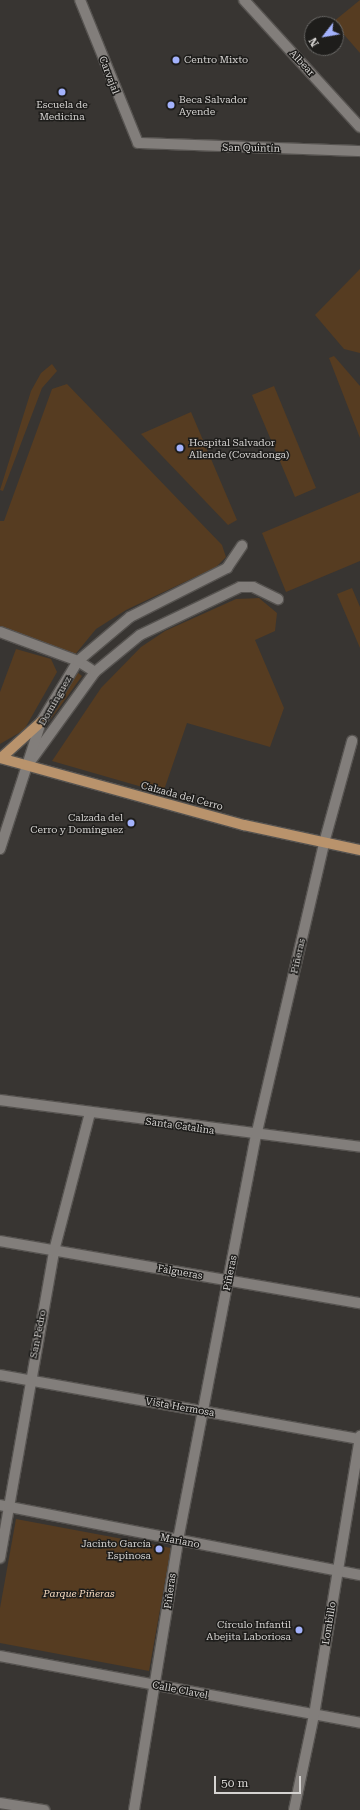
<!DOCTYPE html>
<html>
<head>
<meta charset="utf-8">
<style>
	body { margin:0 }
	#map { position:relative; width:360px; height:1810px; overflow:hidden; background:#383532; font-family:"Roboto Serif",serif }
	div>[style] { position:absolute }
	.green>* { inset:0; background:#563c21 }
	.roads { filter:drop-shadow(1px 0 #565350) drop-shadow(-1px 0 #565350) drop-shadow(0 1px #565350) drop-shadow(0 -1px #565350) }
	.minor>* { height:10px; margin:-5px; padding:0 5px; transform-origin:5px; border-radius:5px; background:#827e7b }
	.primary>* { height:10px; margin:-5px; padding:0 5px; transform-origin:5px; border-radius:5px; background:#b9936c }
	.dots>* { width:11px; height:11px; translate:-50% -50%; box-sizing:border-box; border:2px solid #1e1d1b; border-radius:50% }
	span { translate:-50% -50%; white-space:nowrap; text-align:center; line-height:1.15; -webkit-text-stroke:3px #1e1d1b; paint-order:stroke }
	.poi-label { font-size:10px; color:#d5d3d1 }
	.left { translate:0 -50%; text-align:left }
	.right { translate:-100% -50%; text-align:right }
	.street-label { font-size:10px; color:#d5d3d1 }
	.park-label { font-size:10px; color:#f7dbc0; font-style:italic }
	.north { position:absolute; left:304px; top:16px; width:40px; height:40px; box-sizing:border-box; background:#1e1d1b; border:1px solid #676664; border-radius:50%; rotate:239deg; font-size:11px; font-weight:700; line-height:16px; text-align:center; color:#d5d3d1 }
	.north::after { content:''; display:block; margin:auto; width:14px; height:18px; background:#a3b2fc; clip-path:polygon(50% 0,100% 100%,50% 72%,0 100%) }
	.scale { position:absolute; left:214px; top:1776px; width:87px; height:18px; box-sizing:border-box; border:2px solid #d5d3d1; border-top:0; padding-left:5px; font-size:12px; line-height:14px; white-space:nowrap; color:#d5d3d1; -webkit-text-stroke:3px #1e1d1b; paint-order:stroke }
</style>
</head>
<body>
<div id="map">
	<div class="green">
		<i style="clip-path:polygon(360px 0,360px 53px,333px 22px)"></i>
		<i style="clip-path:polygon(360px 269px,360px 353px,344px 349px,315px 315px)"></i>
		<i style="clip-path:polygon(334px 356px,360px 386px,360px 438px,329px 358px)"></i>
		<i style="clip-path:polygon(52px 364px,57px 371px,42px 388px,3px 491px,0 490px,31px 391px,41px 373px)"></i>
		<i style="clip-path:polygon(67px 384px,222px 545px,226px 557px,216px 567px,126px 610px,96px 629px,73px 657px,0 627px,0 521px,4px 521px,52px 389px)"></i>
		<i style="clip-path:polygon(274px 386px,316px 488px,295px 497px,252px 395px)"></i>
		<i style="clip-path:polygon(191px 412px,237px 520px,228px 525px,141px 434px)"></i>
		<i style="clip-path:polygon(360px 492px,360px 561px,286px 592px,262px 533px)"></i>
		<i style="clip-path:polygon(352px 588px,360px 607px,360px 648px,337px 594px)"></i>
		<i style="clip-path:polygon(259px 598px,277px 613px,275px 631px,255px 640px,284px 708px,270px 747px,187px 723px,163px 793px,52px 761px,101px 688px,141px 647px,165px 631px,236px 599px)"></i>
		<i style="clip-path:polygon(16px 649px,51px 659px,57px 672px,24px 730px,0 744px,0 692px)"></i>
		<i style="clip-path:polygon(77px 672px,82px 676px,51px 719px,50px 715px)"></i>
		<i style="clip-path:polygon(16px 1519px,171px 1548px,149px 1671px,0 1643px,0 1608px)"></i>
	</div>
	<div class="roads">
		<div class="minor">
			<i style="left:80px;top:0;width:154px;rotate:67.9deg"></i>
			<i style="left:138px;top:143px;width:222px;rotate:2.1deg"></i>
			<i style="left:244px;top:0;width:172px;rotate:47.6deg"></i>
			<i style="left:0;top:632px;width:83px;rotate:20.4deg"></i>
			<i style="left:78px;top:661px;width:20px;rotate:33deg"></i>
			<i style="left:32px;top:759px;width:107px;rotate:-54.1deg"></i>
			<i style="left:95px;top:672px;width:58px;rotate:-39.4deg"></i>
			<i style="left:140px;top:635px;width:111px;rotate:-25.6deg"></i>
			<i style="left:240px;top:587px;width:13px"></i>
			<i style="left:253px;top:587px;width:28px;rotate:26deg"></i>
			<i style="left:0;top:849px;width:133px;rotate:-72.1deg"></i>
			<i style="left:41px;top:722px;width:71px;rotate:-58.8deg"></i>
			<i style="left:78px;top:661px;width:68px;rotate:-40.2deg"></i>
			<i style="left:130px;top:617px;width:109px;rotate:-26.8deg"></i>
			<i style="left:227px;top:568px;width:27px;rotate:-56deg"></i>
			<i style="left:0;top:1100px;width:363px;rotate:7.4deg"></i>
			<i style="left:0;top:1241px;width:365px;rotate:9.8deg"></i>
			<i style="left:0;top:1375px;width:366px;rotate:10.1deg"></i>
			<i style="left:0;top:1505px;width:367px;rotate:11deg"></i>
			<i style="left:0;top:1558px;width:312px;rotate:-80deg"></i>
			<i style="left:54px;top:1251px;width:143px;rotate:-75.4deg"></i>
			<i style="left:0;top:1656px;width:366px;rotate:10.5deg"></i>
			<i style="left:0;top:1803px;width:45px;rotate:9deg"></i>
			<i style="left:134px;top:1810px;width:274px;rotate:-80.7deg"></i>
			<i style="left:178px;top:1540px;width:411px;rotate:-79.1deg"></i>
			<i style="left:256px;top:1136px;width:301px;rotate:-76.9deg"></i>
			<i style="left:324px;top:843px;width:106px;rotate:-74.6deg"></i>
			<i style="left:294px;top:1810px;width:97px;rotate:-78.1deg"></i>
			<i style="left:314px;top:1715px;width:283px;rotate:-80.6deg"></i>
		</div>
		<div class="primary">
			<i style="left:0;top:758px;width:253px;rotate:15.4deg"></i>
			<i style="left:244px;top:825px;width:119px;rotate:12.2deg"></i>
			<i style="left:1px;top:758px;width:54px;rotate:-42deg"></i>
		</div>
	</div>
	<div class="dots">
		<i style="left:176px;top:60px;background:#a3b2fc"></i>
		<i style="left:62px;top:92px;background:#a3b2fc"></i>
		<i style="left:171px;top:105px;background:#a3b2fc"></i>
		<i style="left:180px;top:448px;background:#a3b2fc"></i>
		<i style="left:131px;top:823px;background:#a3b2fc"></i>
		<i style="left:159px;top:1549px;background:#a3b2fc"></i>
		<i style="left:299px;top:1630px;background:#a3b2fc"></i>
	</div>
	<div class="poi-label">
		<span class="left" style="left:184px;top:60px">Centro Mixto</span>
		<span class="left" style="left:179px;top:105px">Beca Salvador<br>Ayende</span>
		<span style="left:62px;top:110px">Escuela de<br>Medicina</span>
		<span class="left" style="left:189px;top:448px">Hospital Salvador<br>Allende (Covadonga)</span>
		<span class="right" style="left:123px;top:823px">Calzada del<br>Cerro y Domínguez</span>
		<span class="right" style="left:151px;top:1549px">Jacinto García<br>Espinosa</span>
		<span class="right" style="left:291px;top:1630px">Círculo Infantil<br>Abejita Laboriosa</span>
	</div>
	<div class="street-label">
		<span style="left:302px;top:63px;rotate:47deg">Albear</span>
		<span style="left:109px;top:75px;rotate:69deg">Carvajal</span>
		<span style="left:251px;top:148px;rotate:1deg">San Quintín</span>
		<span style="left:55px;top:701px;rotate:-60deg">Domínguez</span>
		<span style="left:182px;top:796px;rotate:15deg">Calzada del Cerro</span>
		<span style="left:298px;top:956px;rotate:-77deg">Piñeras</span>
		<span style="left:180px;top:1126px;rotate:8deg">Santa Catalina</span>
		<span style="left:180px;top:1272px;rotate:10deg">Falgueras</span>
		<span style="left:230px;top:1273px;rotate:-79deg">Piñeras</span>
		<span style="left:38px;top:1334px;rotate:-79deg">San Pedro</span>
		<span style="left:180px;top:1407px;rotate:10deg">Vista Hermosa</span>
		<span style="left:180px;top:1541px;rotate:11deg">Mariano</span>
		<span style="left:170px;top:1591px;rotate:-82deg">Piñeras</span>
		<span style="left:329px;top:1623px;rotate:-81deg">Lombillo</span>
		<span style="left:180px;top:1690px;rotate:11deg">Calle Clavel</span>
	</div>
	<div class="park-label">
		<span style="left:79px;top:1594px">Parque Piñeras</span>
	</div>
	<div class="north">N</div>
	<div class="scale">50 m</div>
</div>
</body>
</html>
